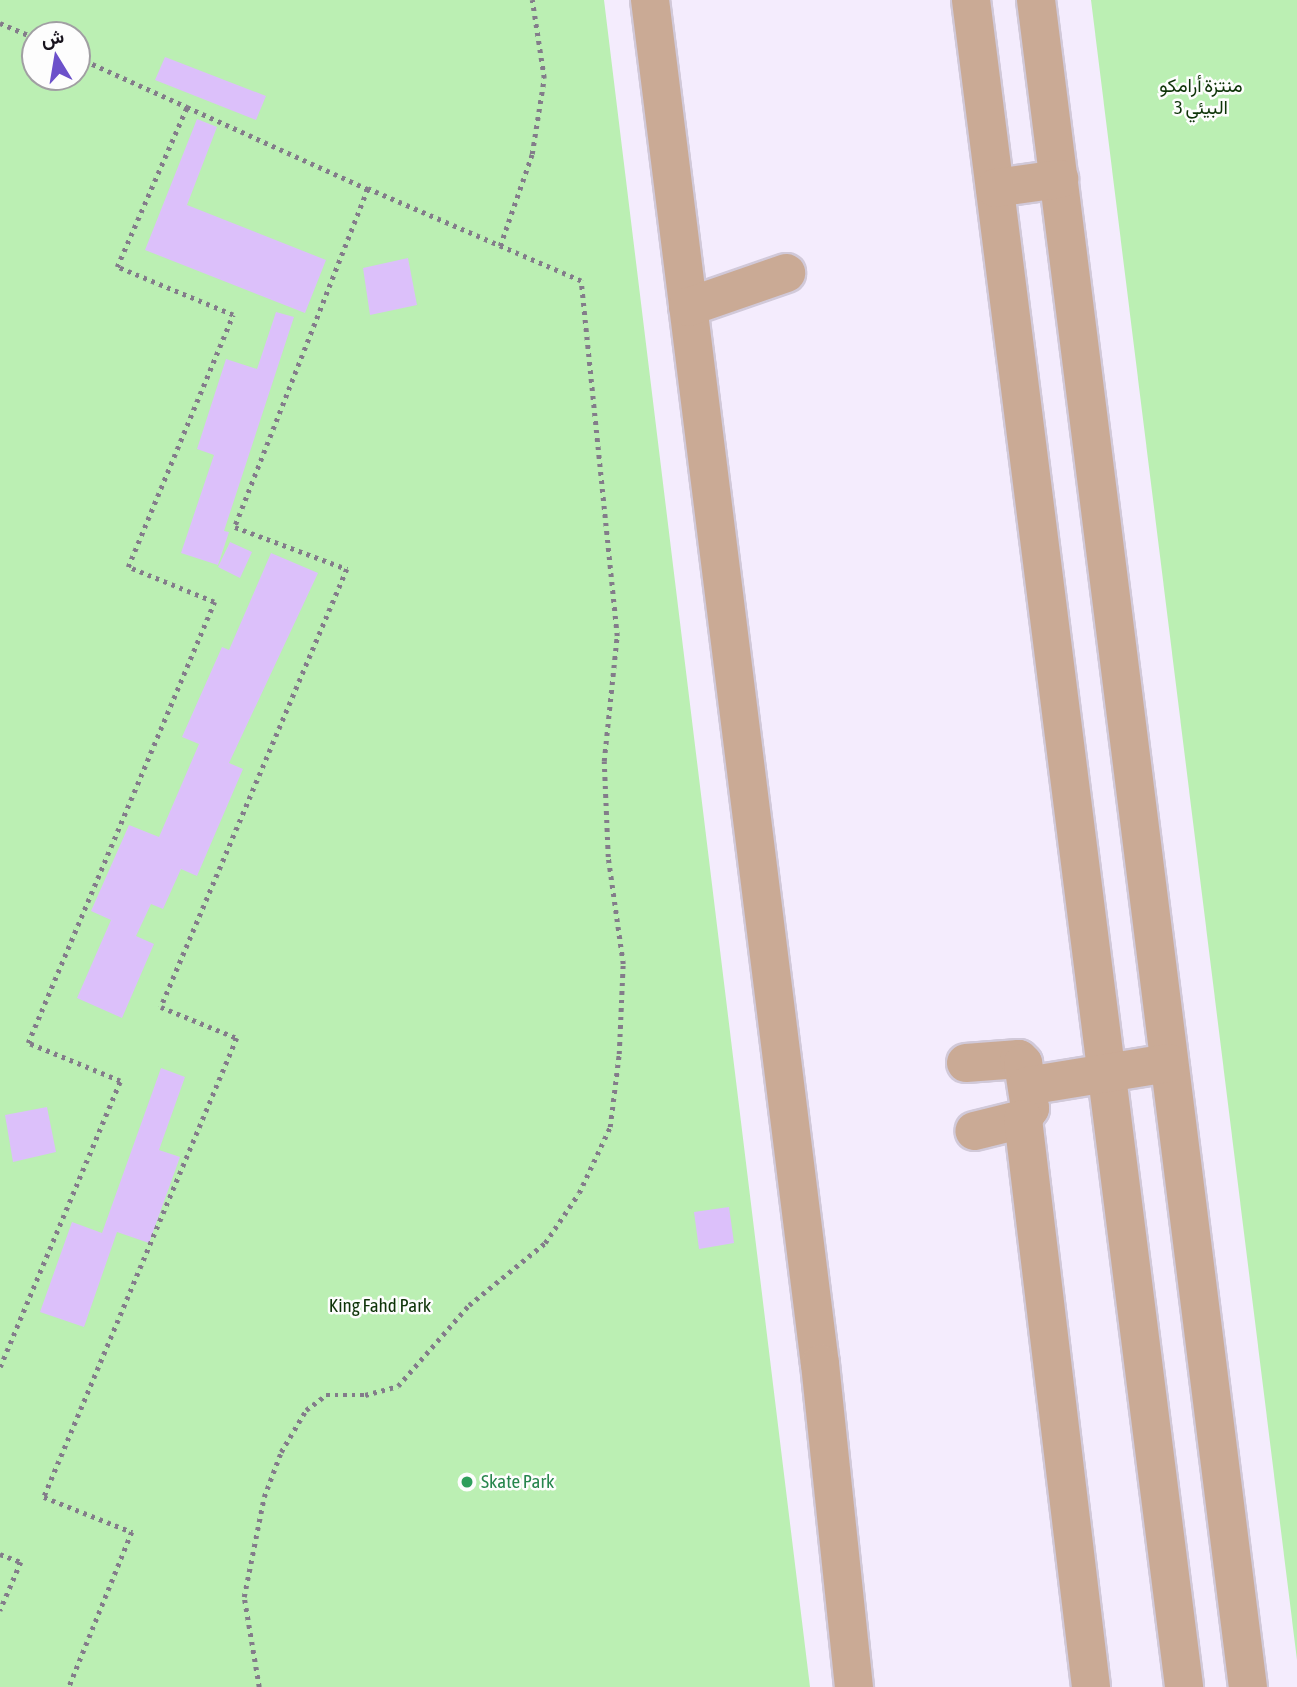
<!DOCTYPE html>
<html>
<head>
<meta charset="utf-8">
<style>
	body { margin:0 }
	#map { position:relative; width:1297px; height:1687px; overflow:hidden; background:#f4ecfd; font-family:"Asap Condensed",Vazirmatn,sans-serif }
	div>[style] { position:absolute }
	.green>* { inset:0; background:#bbefb3 }
	.building>* { inset:0; background:#dcc0fa }
	.path>* { height:4.5px; margin-top:-2.25px; transform-origin:0; background:repeating-linear-gradient(90deg,#837c8a 0 3.5px,transparent 0 8.5px) }
	.roads { filter:drop-shadow(2px 0 #d1c9d9) drop-shadow(-2px 0 #d1c9d9) drop-shadow(0 2px #d1c9d9) drop-shadow(0 -2px #d1c9d9) }
	.minor>* { height:38px; margin:-19px; padding:0 19px; transform-origin:19px; border-radius:19px; background:#caaa95 }
	.dots>* { width:19px; height:19px; translate:-50% -50%; box-sizing:border-box; border:4px solid #fdfdfd; border-radius:50% }
	span { translate:-50% -50%; white-space:nowrap; text-align:center; line-height:1.15; -webkit-text-stroke:5px #fdfdfd; paint-order:stroke }
	.park-label { font-size:19px; color:#0e3408 }
	.leisure-label { font-size:19px; color:#27864d }
	.left { translate:0 -50%; text-align:left }
	.north { position:absolute; left:21px; top:21px; width:70px; height:70px; box-sizing:border-box; background:#fdfdfd; border:2px solid #a19fa3; border-radius:50%; rotate:349deg; font-size:19px; font-weight:700; line-height:28px; text-align:center; color:#18131d }
	.north::after { content:''; display:block; margin:auto; width:24px; height:32px; background:#6c51ca; clip-path:polygon(50% 0,100% 100%,50% 72%,0 100%) }
</style>
</head>
<body>
<div id="map">
	<div class="green">
		<i style="clip-path:polygon(evenodd,0 0,604px 0,810px 1687px,0 1687px,0 0,35px 35px,77px 35px,77px 77px,35px 77px,35px 35px)"></i>
		<i style="clip-path:polygon(1091px 0,1297px 0,1297px 1660px)"></i>
	</div>
	<div class="building">
		<i style="clip-path:polygon(165px 57px,266px 96px,256px 120px,155px 80px)"></i>
		<i style="clip-path:polygon(197px 119px,217px 127px,187px 205px,326px 260px,305px 313px,145px 250px)"></i>
		<i style="clip-path:polygon(408px 258px,417px 305px,370px 315px,363px 268px)"></i>
		<i style="clip-path:polygon(276px 312px,294px 317px,224px 531px,229px 532px,218px 565px,181px 553px,214px 455px,197px 449px,226px 359px,257px 369px)"></i>
		<i style="clip-path:polygon(230px 542px,252px 552px,240px 578px,218px 567px)"></i>
		<i style="clip-path:polygon(271px 553px,318px 573px,229px 763px,243px 769px,197px 876px,181px 869px,163px 909px,151px 904px,136px 936px,154px 944px,122px 1018px,77px 998px,111px 920px,91px 911px,129px 825px,159px 837px,199px 744px,182px 737px,222px 647px,229px 650px)"></i>
		<i style="clip-path:polygon(161px 1068px,185px 1077px,159px 1150px,180px 1157px,149px 1243px,117px 1232px,84px 1327px,40px 1312px,72px 1222px,102px 1233px)"></i>
		<i style="clip-path:polygon(47px 1107px,56px 1152px,13px 1162px,5px 1115px)"></i>
		<i style="clip-path:polygon(729px 1207px,734px 1243px,699px 1249px,694px 1212px)"></i>
	</div>
	<div class="path">
		<i style="left:0;top:23px;width:38px;rotate:23deg"></i>
		<i style="left:77px;top:57px;width:121px;rotate:24.4deg"></i>
		<i style="left:500px;top:246px;width:97px;rotate:-70.8deg"></i>
		<i style="left:532px;top:154px;width:77px;rotate:-81deg"></i>
		<i style="left:544px;top:78px;width:79px;rotate:-98.7deg"></i>
		<i style="left:0;top:1367px;width:310px;rotate:-67.2deg"></i>
		<i style="left:120px;top:1081px;width:100px;rotate:-157.6deg"></i>
		<i style="left:28px;top:1043px;width:479px;rotate:-67.1deg"></i>
		<i style="left:214px;top:602px;width:93px;rotate:-157.9deg"></i>
		<i style="left:128px;top:567px;width:273px;rotate:-67.4deg"></i>
		<i style="left:233px;top:315px;width:126px;rotate:-157.5deg"></i>
		<i style="left:117px;top:267px;width:175px;rotate:-66.4deg"></i>
		<i style="left:187px;top:107px;width:199px;rotate:24.4deg"></i>
		<i style="left:368px;top:189px;width:363px;rotate:111.5deg"></i>
		<i style="left:235px;top:527px;width:120px;rotate:20.6deg"></i>
		<i style="left:347px;top:569px;width:476px;rotate:113deg"></i>
		<i style="left:161px;top:1007px;width:82px;rotate:22.2deg"></i>
		<i style="left:237px;top:1038px;width:498px;rotate:112.8deg"></i>
		<i style="left:44px;top:1497px;width:95px;rotate:21.7deg"></i>
		<i style="left:132px;top:1532px;width:167px;rotate:112.1deg"></i>
		<i style="left:0;top:1554px;width:22px;rotate:21deg"></i>
		<i style="left:21px;top:1562px;width:53px;rotate:113.2deg"></i>
		<i style="left:259px;top:1687px;width:91px;rotate:-99.5deg"></i>
		<i style="left:244px;top:1597px;width:102px;rotate:-78.7deg"></i>
		<i style="left:264px;top:1497px;width:48px;rotate:-69.3deg"></i>
		<i style="left:281px;top:1452px;width:49px;rotate:-59.2deg"></i>
		<i style="left:306px;top:1410px;width:25px;rotate:-37deg"></i>
		<i style="left:326px;top:1395px;width:39px"></i>
		<i style="left:365px;top:1395px;width:34px;rotate:-15deg"></i>
		<i style="left:398px;top:1386px;width:108px;rotate:-48.8deg"></i>
		<i style="left:469px;top:1305px;width:98px;rotate:-39.2deg"></i>
		<i style="left:545px;top:1243px;width:60px;rotate:-55.8deg"></i>
		<i style="left:579px;top:1193px;width:73px;rotate:-64.8deg"></i>
		<i style="left:610px;top:1127px;width:74px;rotate:-83deg"></i>
		<i style="left:619px;top:1054px;width:90px;rotate:-87.5deg"></i>
		<i style="left:623px;top:964px;width:108px;rotate:-98deg"></i>
		<i style="left:608px;top:857px;width:96px;rotate:-92.4deg"></i>
		<i style="left:604px;top:761px;width:126px;rotate:-84.1deg"></i>
		<i style="left:617px;top:636px;width:357px;rotate:-95.8deg"></i>
		<i style="left:581px;top:281px;width:232px;rotate:-156.6deg"></i>
	</div>
	<div class="roads">
		<div class="minor">
			<i style="left:650px;top:0;width:1375px;rotate:82.9deg"></i>
			<i style="left:820px;top:1364px;width:325px;rotate:84deg"></i>
			<i style="left:971px;top:0;width:1700px;rotate:82.8deg"></i>
			<i style="left:1036px;top:0;width:1700px;rotate:82.84deg"></i>
			<i style="left:995px;top:188px;width:65px;rotate:-8deg"></i>
			<i style="left:688px;top:307px;width:104px;rotate:-19.1deg"></i>
			<i style="left:966px;top:1063px;width:53px;rotate:-4.3deg"></i>
			<i style="left:1019px;top:1059px;width:6px;rotate:45deg"></i>
			<i style="left:1023px;top:1063px;width:46px;rotate:81.2deg"></i>
			<i style="left:1030px;top:1108px;width:13px;rotate:122deg"></i>
			<i style="left:1023px;top:1119px;width:50px;rotate:166.2deg"></i>
			<i style="left:1027px;top:1086px;width:143px;rotate:-9.3deg"></i>
			<i style="left:1023px;top:1119px;width:572px;rotate:83.17deg"></i>
		</div>
	</div>
	<div class="dots">
		<i style="left:467px;top:1482px;background:#2e9e5b"></i>
	</div>
	<div class="park-label">
		<span style="left:1201px;top:97px">منتزة أرامكو<br>البيئي 3</span>
		<span style="left:380px;top:1306px">King Fahd Park</span>
	</div>
	<div class="leisure-label">
		<span class="left" style="left:481px;top:1482px">Skate Park</span>
	</div>
	<div class="north">ش</div>
</div>
</body>
</html>
